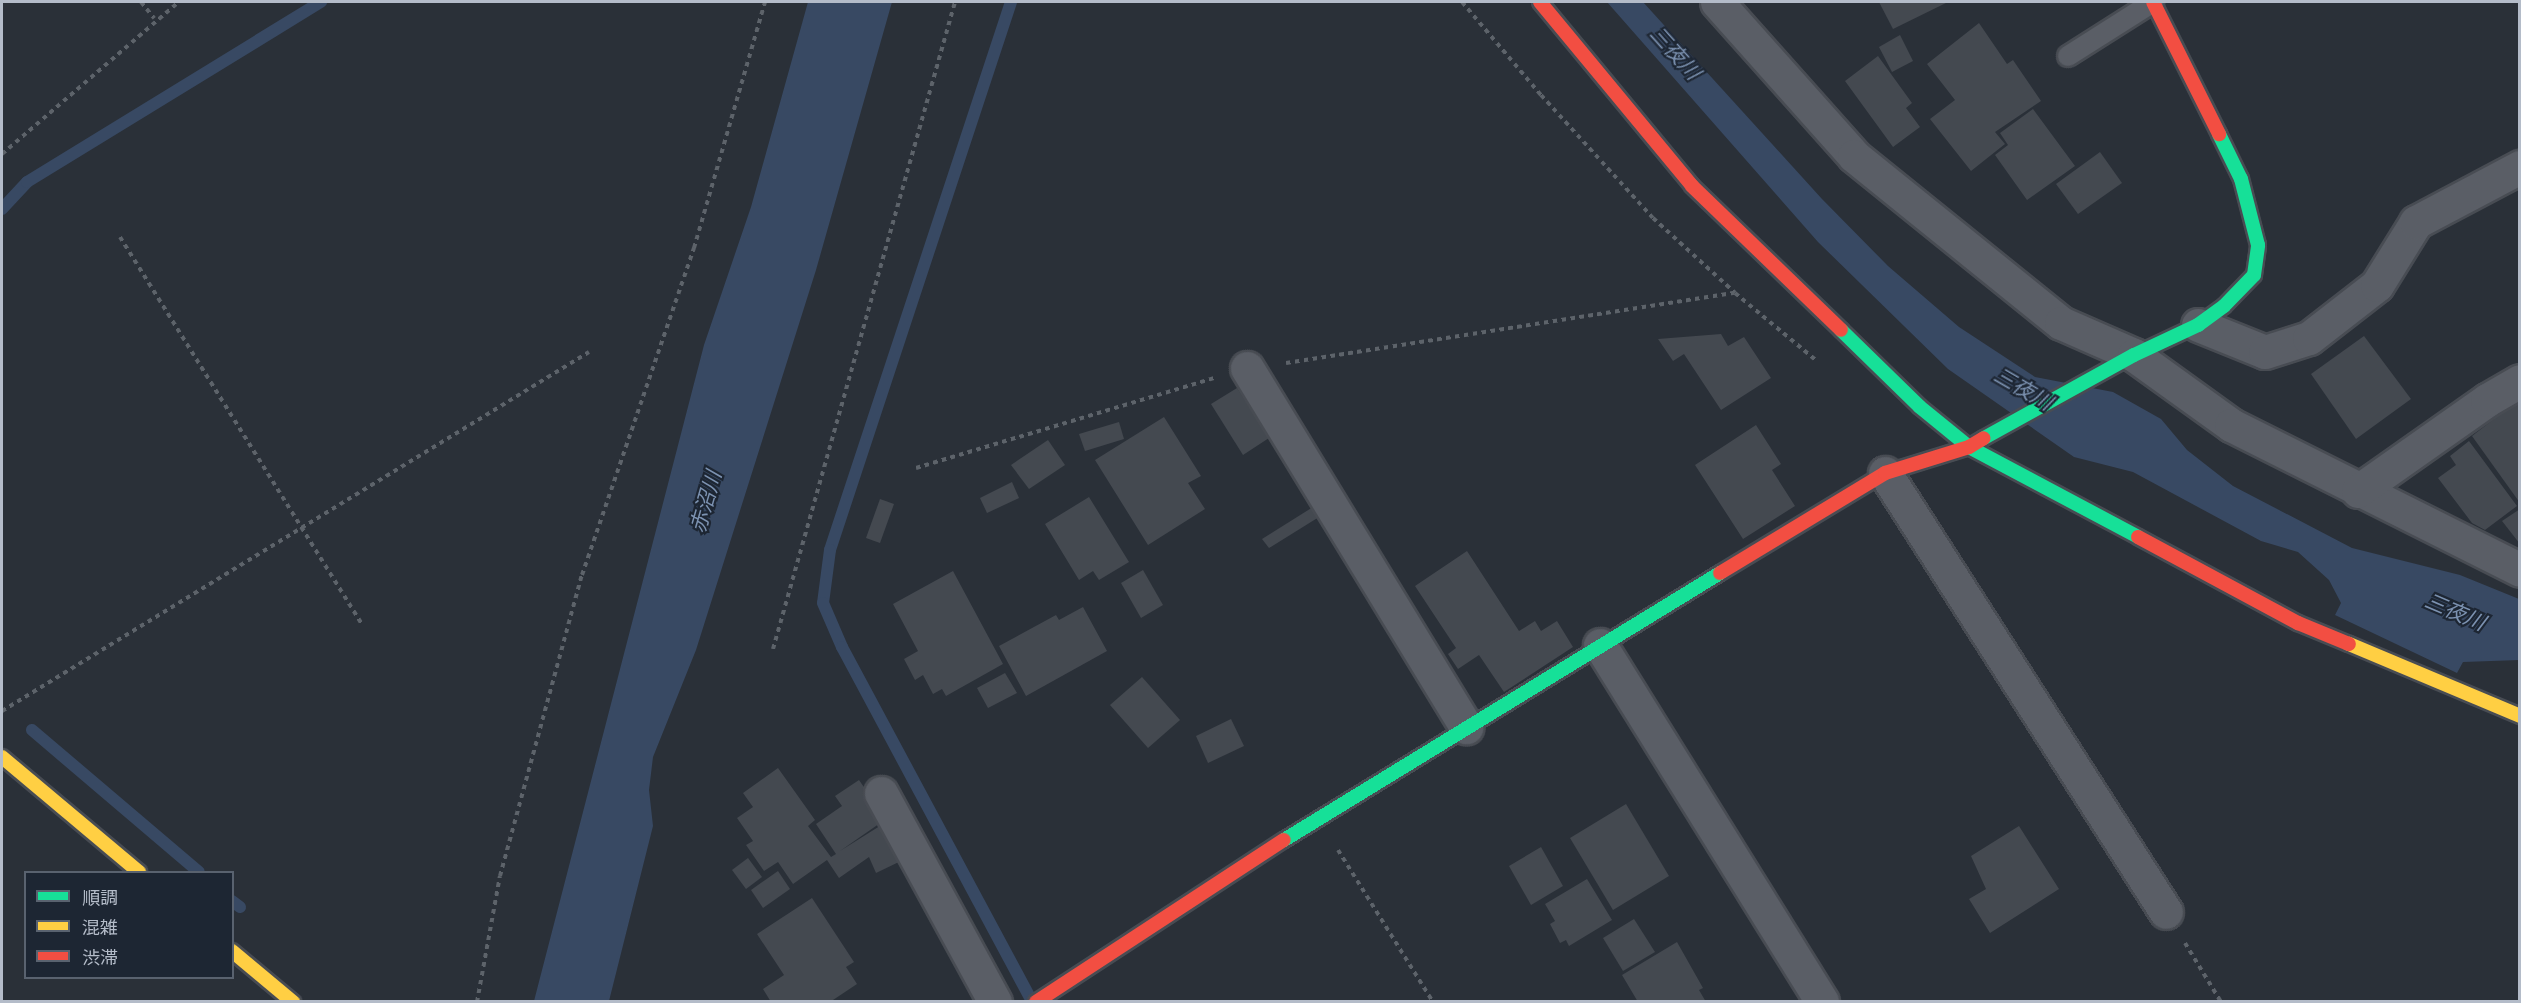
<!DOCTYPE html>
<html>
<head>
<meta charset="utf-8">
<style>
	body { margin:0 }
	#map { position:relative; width:2521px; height:1003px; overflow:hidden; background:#2a3038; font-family:Arial,"Noto Sans JP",sans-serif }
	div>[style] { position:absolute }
	.water>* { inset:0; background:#384963 }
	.stream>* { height:12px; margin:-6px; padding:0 6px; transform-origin:6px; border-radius:6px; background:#384963 }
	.building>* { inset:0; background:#444950 }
	.path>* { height:4px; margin-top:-2px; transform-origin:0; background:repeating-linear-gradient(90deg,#5d636a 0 4.5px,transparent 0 9px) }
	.roads { filter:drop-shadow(2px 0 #484c53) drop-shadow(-2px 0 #484c53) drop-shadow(0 2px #484c53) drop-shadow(0 -2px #484c53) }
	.lane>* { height:20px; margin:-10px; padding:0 10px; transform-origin:10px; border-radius:10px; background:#5a5e66 }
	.street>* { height:33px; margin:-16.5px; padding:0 16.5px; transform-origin:16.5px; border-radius:16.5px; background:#5a5e66 }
	.fast>* { height:14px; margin:-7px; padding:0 7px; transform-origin:7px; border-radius:7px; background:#16e098 }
	.slow>* { height:14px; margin:-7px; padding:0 7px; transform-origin:7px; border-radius:7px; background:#ffcf43 }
	.jam>* { height:14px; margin:-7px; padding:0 7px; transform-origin:7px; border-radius:7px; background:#f24e42 }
	span { translate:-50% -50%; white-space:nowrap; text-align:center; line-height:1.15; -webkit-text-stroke:4.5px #1d2633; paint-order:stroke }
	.water-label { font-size:21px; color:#7c92b1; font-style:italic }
	.frame { position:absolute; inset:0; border:3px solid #b4bcc9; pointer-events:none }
	.legend { position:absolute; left:24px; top:871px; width:210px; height:108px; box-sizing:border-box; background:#1d2633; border:2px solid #59626f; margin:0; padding:8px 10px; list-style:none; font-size:18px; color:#b4bcc9 }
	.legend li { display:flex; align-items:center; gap:12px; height:30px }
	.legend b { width:30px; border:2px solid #59626f }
</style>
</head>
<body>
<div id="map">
	<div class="water">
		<i style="clip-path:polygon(808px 2px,892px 2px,816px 270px,696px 650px,653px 757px,649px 790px,653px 826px,609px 1001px,534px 1001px,704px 345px,751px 207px)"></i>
		<i style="clip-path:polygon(1607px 2px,1643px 2px,1822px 199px,1888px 266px,1959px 327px,2035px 377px,2113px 392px,2161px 419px,2187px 450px,2233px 486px,2352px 548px,2460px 575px,2519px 599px,2519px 660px,2463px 662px,2457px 673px,2335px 615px,2341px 603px,2329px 580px,2298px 552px,2261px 541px,2133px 472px,2074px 457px,1948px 369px,1818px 242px)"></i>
	</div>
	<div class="stream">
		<i style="left:1011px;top:2px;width:577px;rotate:108.28deg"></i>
		<i style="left:830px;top:550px;width:53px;rotate:97.5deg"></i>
		<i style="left:823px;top:603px;width:48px;rotate:66.6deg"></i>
		<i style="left:842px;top:647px;width:403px;rotate:61.8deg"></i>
		<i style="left:2px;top:209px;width:37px;rotate:-47deg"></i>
		<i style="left:27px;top:182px;width:345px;rotate:-31.5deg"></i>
		<i style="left:32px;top:730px;width:219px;rotate:40.4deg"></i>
		<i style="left:232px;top:901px;width:10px;rotate:37deg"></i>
	</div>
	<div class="building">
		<i style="clip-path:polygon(1879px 2px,1948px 2px,1893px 29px)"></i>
		<i style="clip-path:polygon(1979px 23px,2007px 64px,2013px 60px,2041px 101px,1995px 132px,2005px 144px,1971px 171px,1930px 119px,1955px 100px,1927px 64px)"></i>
		<i style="clip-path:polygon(1900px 35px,1913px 61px,1892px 72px,1879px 47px)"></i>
		<i style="clip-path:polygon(1878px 56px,1912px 103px,1906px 108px,1920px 127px,1893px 147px,1845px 81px)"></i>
		<i style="clip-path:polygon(2033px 109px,2075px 166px,2027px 200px,1995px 155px,2008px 145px,2000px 133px)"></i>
		<i style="clip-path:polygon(2100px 152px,2122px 183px,2078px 214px,2056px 184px)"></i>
		<i style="clip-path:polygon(1721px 334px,1728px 346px,1744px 337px,1771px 378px,1721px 410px,1684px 354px,1673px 361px,1658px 339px)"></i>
		<i style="clip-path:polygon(2364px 336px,2411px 399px,2356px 439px,2311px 374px)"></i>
		<i style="clip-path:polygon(1237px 388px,1269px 438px,1243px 455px,1211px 404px)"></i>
		<i style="clip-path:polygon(2520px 399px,2520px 503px,2472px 436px)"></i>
		<i style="clip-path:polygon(1164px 417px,1201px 476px,1188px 483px,1205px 509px,1148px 545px,1095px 460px)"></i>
		<i style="clip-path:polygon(1119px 422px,1124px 439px,1085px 451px,1079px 434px)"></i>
		<i style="clip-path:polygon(1756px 425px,1781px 464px,1772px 470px,1795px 506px,1743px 539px,1695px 465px)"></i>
		<i style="clip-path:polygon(1048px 440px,1065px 465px,1029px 489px,1011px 465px)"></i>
		<i style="clip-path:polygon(2469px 441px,2517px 506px,2485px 530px,2472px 523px,2438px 478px,2456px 465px,2450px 456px)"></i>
		<i style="clip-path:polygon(1012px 482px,1019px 498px,987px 513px,980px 498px)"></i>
		<i style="clip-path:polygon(1089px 497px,1129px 562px,1099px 580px,1093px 571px,1079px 580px,1045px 524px)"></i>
		<i style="clip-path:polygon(880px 499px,894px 504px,880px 543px,866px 538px)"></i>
		<i style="clip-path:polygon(1313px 507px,1319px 517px,1269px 548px,1262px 539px)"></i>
		<i style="clip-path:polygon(2520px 509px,2520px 544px,2502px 521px)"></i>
		<i style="clip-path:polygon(1467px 551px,1519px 631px,1535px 621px,1541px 631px,1557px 621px,1573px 647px,1504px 692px,1479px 655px,1458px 669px,1448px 654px,1456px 648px,1415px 586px)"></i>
		<i style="clip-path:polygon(1143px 570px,1163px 605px,1141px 618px,1121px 583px)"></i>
		<i style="clip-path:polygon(953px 571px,1003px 664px,946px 696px,942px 689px,933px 694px,923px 675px,915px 680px,904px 659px,918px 651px,893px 604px)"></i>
		<i style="clip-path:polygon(1083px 607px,1107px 651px,1026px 696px,999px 646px,1056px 615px,1059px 620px)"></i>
		<i style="clip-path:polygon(1005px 673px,1017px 693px,988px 708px,977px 688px)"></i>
		<i style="clip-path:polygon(1142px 677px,1180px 720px,1148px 748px,1110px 705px)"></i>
		<i style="clip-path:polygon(1231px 719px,1244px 746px,1208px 763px,1196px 736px)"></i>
		<i style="clip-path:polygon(778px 768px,815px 820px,808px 826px,831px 857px,836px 854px,816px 824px,842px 806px,835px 796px,859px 780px,886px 819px,840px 851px,883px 824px,903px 860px,876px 873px,869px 857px,839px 878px,827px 860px,793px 884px,778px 862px,764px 871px,746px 845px,753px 841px,737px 818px,753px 807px,743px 793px)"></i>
		<i style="clip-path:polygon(1626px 804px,1669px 876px,1613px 910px,1570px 838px)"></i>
		<i style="clip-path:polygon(2019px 826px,2059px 889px,1990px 933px,1969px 899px,1986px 889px,1971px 856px)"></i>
		<i style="clip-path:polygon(1541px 847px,1563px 886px,1531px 905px,1509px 866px)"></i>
		<i style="clip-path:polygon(748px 858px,762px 877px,746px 889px,732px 870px)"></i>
		<i style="clip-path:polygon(778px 871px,790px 889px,763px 908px,751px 890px)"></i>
		<i style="clip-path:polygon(1587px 879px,1612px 920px,1569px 946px,1566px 940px,1560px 943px,1550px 924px,1555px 921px,1545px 904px)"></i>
		<i style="clip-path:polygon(812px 898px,854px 962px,846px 967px,857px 984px,830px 1002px,771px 1002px,763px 989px,784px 975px,757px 934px)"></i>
		<i style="clip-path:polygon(1634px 919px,1655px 952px,1623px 971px,1603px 938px)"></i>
		<i style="clip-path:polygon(1677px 942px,1703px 988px,1699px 990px,1706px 1002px,1638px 1002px,1622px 975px)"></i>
	</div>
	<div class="path">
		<i style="left:141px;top:2px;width:21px;rotate:51deg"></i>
		<i style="left:1462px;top:2px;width:122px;rotate:49.7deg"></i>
		<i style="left:1541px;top:95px;width:166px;rotate:47.7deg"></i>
		<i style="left:1653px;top:218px;width:111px;rotate:42.4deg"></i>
		<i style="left:1735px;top:293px;width:107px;rotate:39.7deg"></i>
		<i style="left:2px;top:154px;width:233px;rotate:-40.7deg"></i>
		<i style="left:120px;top:237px;width:455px;rotate:58deg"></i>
		<i style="left:1286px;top:363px;width:454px;rotate:-8.9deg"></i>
		<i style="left:916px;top:468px;width:311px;rotate:-16.8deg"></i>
		<i style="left:773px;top:649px;width:672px;rotate:-74.29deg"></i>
		<i style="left:2px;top:711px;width:688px;rotate:-31.45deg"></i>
		<i style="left:1338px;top:850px;width:179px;rotate:58deg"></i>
		<i style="left:2185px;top:943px;width:69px;rotate:58.6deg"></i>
		<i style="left:477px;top:1002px;width:128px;rotate:-79.7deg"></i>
		<i style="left:500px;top:876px;width:312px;rotate:-74.8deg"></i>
		<i style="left:582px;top:575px;width:346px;rotate:-71.1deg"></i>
		<i style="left:694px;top:248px;width:256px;rotate:-73.9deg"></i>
	</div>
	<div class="roads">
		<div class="lane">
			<i style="left:2068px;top:56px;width:101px;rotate:-32.4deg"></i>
		</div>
		<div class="street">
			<i style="left:1717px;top:2px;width:206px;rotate:48.3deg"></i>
			<i style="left:1854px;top:156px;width:266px;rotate:38.9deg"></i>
			<i style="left:2061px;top:323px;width:80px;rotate:23.7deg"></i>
			<i style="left:2134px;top:355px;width:120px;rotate:35.8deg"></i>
			<i style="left:2231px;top:425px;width:323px;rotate:26.6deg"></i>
			<i style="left:2198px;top:325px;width:72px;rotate:21.9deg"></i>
			<i style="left:2265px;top:352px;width:46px;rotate:-17.7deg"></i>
			<i style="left:2309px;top:338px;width:86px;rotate:-37.9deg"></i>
			<i style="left:2377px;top:285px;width:74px;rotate:-58.2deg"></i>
			<i style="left:2416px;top:222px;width:118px;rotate:-27.9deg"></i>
			<i style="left:1247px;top:368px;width:421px;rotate:58.6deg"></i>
			<i style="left:1885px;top:473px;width:521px;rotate:57.38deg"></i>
			<i style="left:2358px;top:491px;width:158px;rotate:-35.2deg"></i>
			<i style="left:2487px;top:400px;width:38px;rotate:-30deg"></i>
			<i style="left:1600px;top:645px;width:420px;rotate:58.1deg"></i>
			<i style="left:881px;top:793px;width:238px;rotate:61.4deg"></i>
		</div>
		<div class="fast">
			<i style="left:1841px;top:330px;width:110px;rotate:44.3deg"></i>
			<i style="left:1920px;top:407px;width:63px;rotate:39.2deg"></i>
			<i style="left:1969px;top:447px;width:191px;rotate:28deg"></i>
			<i style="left:1984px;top:438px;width:171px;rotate:-29deg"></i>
			<i style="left:2134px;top:355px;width:71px;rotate:-25.1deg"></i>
			<i style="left:2198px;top:325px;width:32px;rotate:-36deg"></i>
			<i style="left:2224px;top:306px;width:43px;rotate:-45.9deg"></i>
			<i style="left:2254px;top:275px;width:30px;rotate:-82deg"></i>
			<i style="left:2258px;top:245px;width:68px;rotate:-104.4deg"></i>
			<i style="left:2241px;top:179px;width:50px;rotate:-116.1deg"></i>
			<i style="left:1284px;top:840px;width:511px;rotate:-31.48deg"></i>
		</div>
		<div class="slow">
			<i style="left:2349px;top:644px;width:186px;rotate:22.8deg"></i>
			<i style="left:2px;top:757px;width:179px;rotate:40deg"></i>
			<i style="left:232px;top:951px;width:80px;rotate:39.9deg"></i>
		</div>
		<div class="jam">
			<i style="left:1540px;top:2px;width:239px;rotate:50.4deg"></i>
			<i style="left:1692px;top:186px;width:207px;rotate:44deg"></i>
			<i style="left:2153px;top:2px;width:148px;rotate:63.4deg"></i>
			<i style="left:2138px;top:537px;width:182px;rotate:28.3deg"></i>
			<i style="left:2298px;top:623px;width:55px;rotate:22.4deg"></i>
			<i style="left:1720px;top:573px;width:193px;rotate:-31.2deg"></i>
			<i style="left:1885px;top:473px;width:88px;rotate:-17.2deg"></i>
			<i style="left:1969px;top:447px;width:17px;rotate:-31deg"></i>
			<i style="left:1036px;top:1002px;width:296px;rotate:-33.2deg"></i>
		</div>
	</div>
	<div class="water-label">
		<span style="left:1675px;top:53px;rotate:48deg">三夜川</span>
		<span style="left:2023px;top:389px;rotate:30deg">三夜川</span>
		<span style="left:706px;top:502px;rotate:-74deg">赤沼川</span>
		<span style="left:2455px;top:612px;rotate:23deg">三夜川</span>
	</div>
	<div class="frame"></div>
	<ul class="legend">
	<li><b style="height:8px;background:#16e098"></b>順調</li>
	<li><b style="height:8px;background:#ffcf43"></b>混雑</li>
	<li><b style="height:8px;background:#f24e42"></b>渋滞</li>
	</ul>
</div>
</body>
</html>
